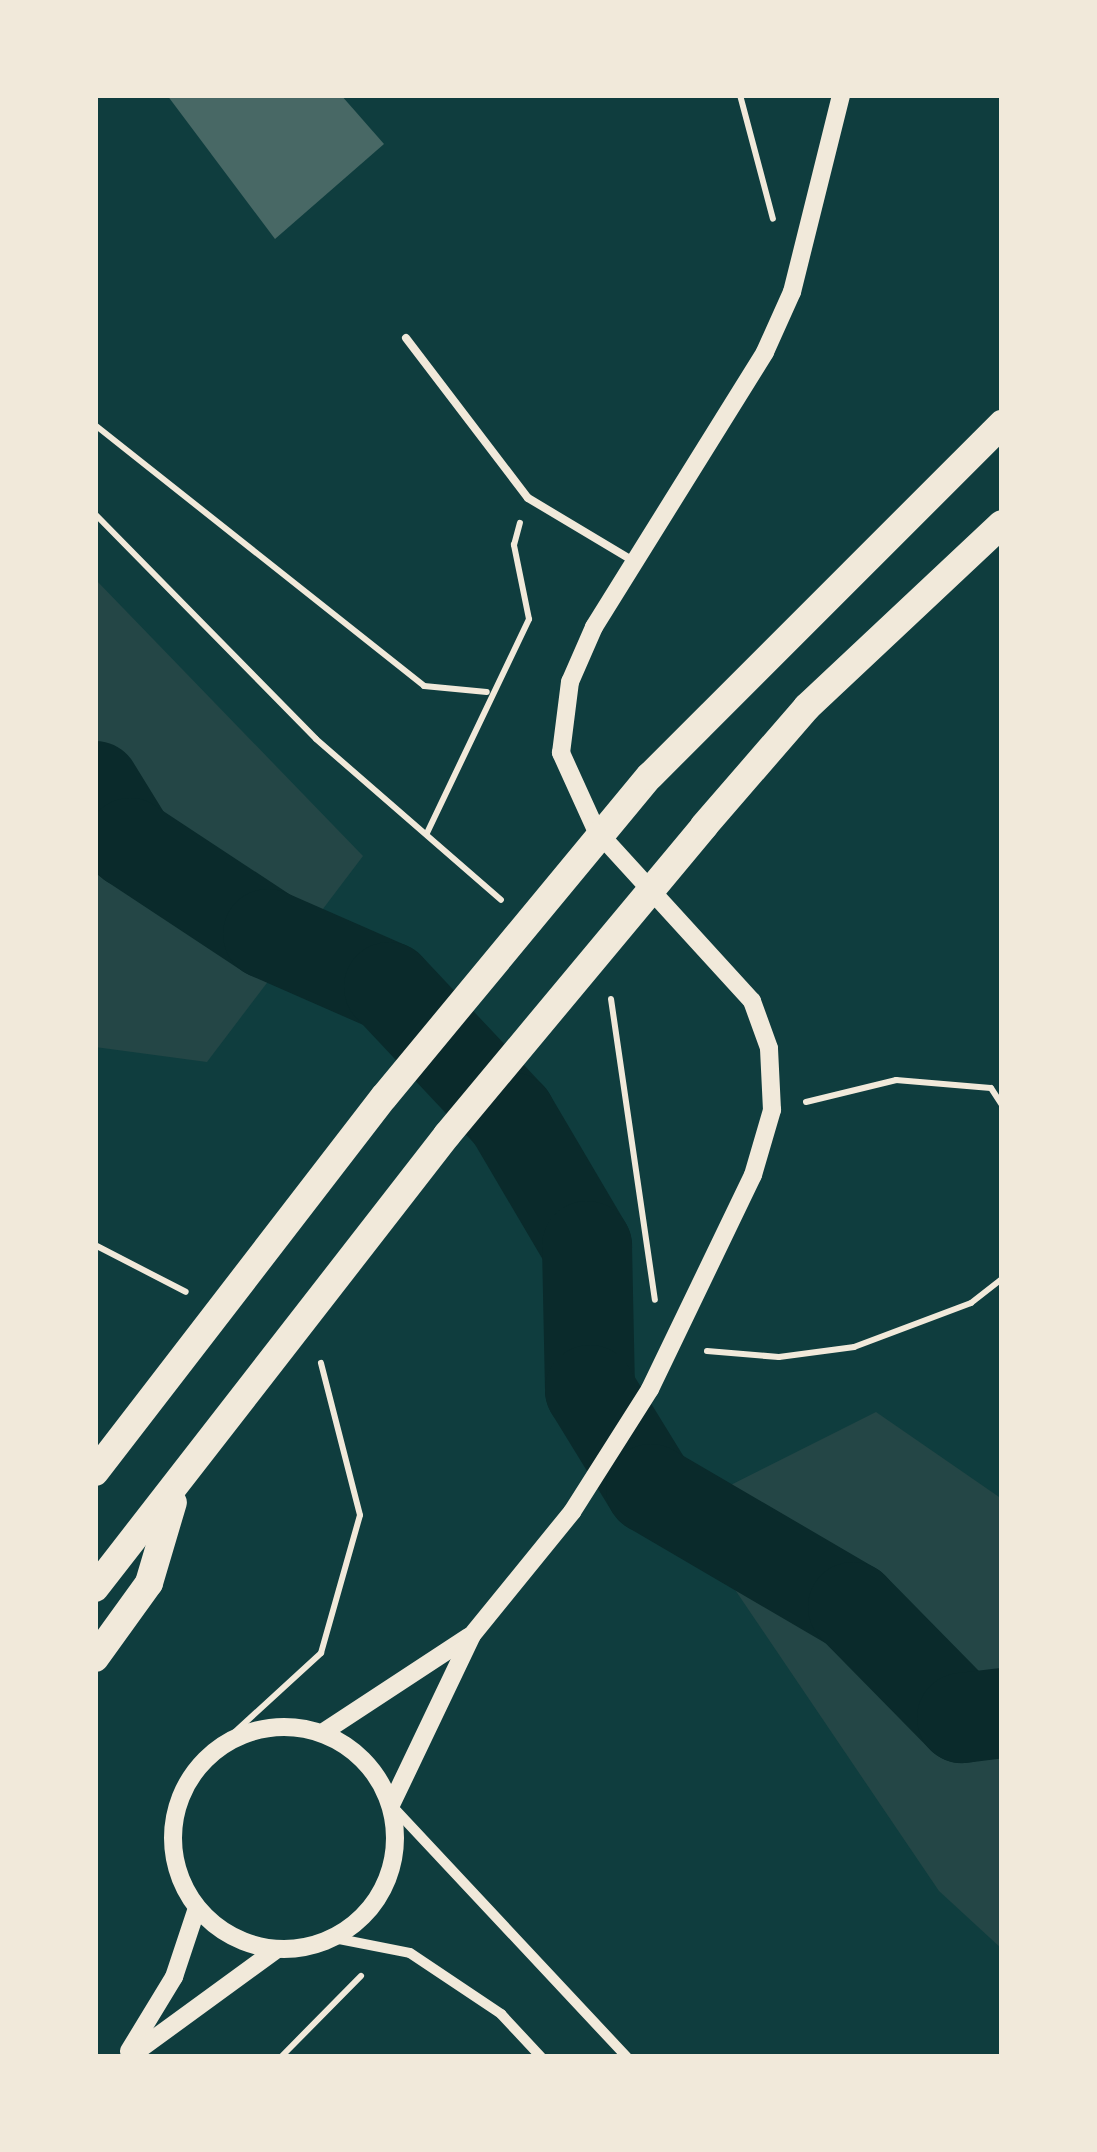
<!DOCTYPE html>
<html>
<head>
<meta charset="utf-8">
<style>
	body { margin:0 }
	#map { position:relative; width:1097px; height:2152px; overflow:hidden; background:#0f3d3e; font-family:Signika,sans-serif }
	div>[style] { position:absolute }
	.green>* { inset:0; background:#244646 }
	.river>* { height:90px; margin:-45px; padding:0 45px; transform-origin:45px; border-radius:45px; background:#0a2a2b }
	.building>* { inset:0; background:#486865 }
	.path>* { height:6px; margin:-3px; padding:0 3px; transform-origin:3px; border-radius:3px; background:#f1e9da }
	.service>* { height:8px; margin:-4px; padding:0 4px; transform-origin:4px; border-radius:4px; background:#f1e9da }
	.minor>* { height:10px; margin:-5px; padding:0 5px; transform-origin:5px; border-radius:5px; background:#f1e9da }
	.tertiary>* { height:18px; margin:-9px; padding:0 9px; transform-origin:9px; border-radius:9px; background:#f1e9da }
	.tertiary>.ring { margin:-9px; padding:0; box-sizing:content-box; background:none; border:18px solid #f1e9da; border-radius:50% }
	.trunk>* { height:28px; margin:-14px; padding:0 14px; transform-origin:14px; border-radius:14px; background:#f1e9da }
	span { translate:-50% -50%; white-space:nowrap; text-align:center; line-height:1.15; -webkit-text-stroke:9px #f1e9da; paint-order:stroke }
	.frame { position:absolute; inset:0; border:98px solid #f1e9da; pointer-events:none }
</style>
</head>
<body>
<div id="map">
	<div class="green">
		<i style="clip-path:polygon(95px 579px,363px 856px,207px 1062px,95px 1047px)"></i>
		<i style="clip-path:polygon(876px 1412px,1002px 1499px,1002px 1949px,939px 1891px,681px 1510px)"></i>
	</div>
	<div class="river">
		<i style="left:95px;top:786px;width:67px;rotate:58.4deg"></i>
		<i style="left:130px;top:843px;width:165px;rotate:33.4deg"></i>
		<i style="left:268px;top:934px;width:132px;rotate:23.7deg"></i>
		<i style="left:389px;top:987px;width:178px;rotate:46.8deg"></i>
		<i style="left:511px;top:1117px;width:150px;rotate:59.5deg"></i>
		<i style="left:587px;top:1246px;width:144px;rotate:88.8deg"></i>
		<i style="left:590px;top:1390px;width:116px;rotate:58.4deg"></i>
		<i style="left:651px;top:1489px;width:234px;rotate:30.3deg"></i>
		<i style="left:853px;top:1607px;width:156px;rotate:45.5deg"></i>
		<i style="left:962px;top:1718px;width:40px;rotate:-7.1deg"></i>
	</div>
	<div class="building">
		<i style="clip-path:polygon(167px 95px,341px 95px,384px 144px,275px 239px)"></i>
	</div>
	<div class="path">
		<i style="left:740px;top:95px;width:128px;rotate:75.1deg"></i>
		<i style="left:95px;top:425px;width:420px;rotate:38.4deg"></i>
		<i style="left:424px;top:686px;width:63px;rotate:5.4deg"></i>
		<i style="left:95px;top:514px;width:315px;rotate:45.5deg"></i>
		<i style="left:316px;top:739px;width:245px;rotate:41deg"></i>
		<i style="left:427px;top:833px;width:237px;rotate:-64.5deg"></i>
		<i style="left:529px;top:619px;width:76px;rotate:-101.5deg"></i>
		<i style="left:514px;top:545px;width:23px;rotate:-75deg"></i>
		<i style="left:611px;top:999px;width:304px;rotate:81.7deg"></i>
		<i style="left:806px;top:1102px;width:93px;rotate:-13.7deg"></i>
		<i style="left:896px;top:1080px;width:95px;rotate:4.8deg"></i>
		<i style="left:991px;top:1088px;width:20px;rotate:57deg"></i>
		<i style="left:95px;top:1245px;width:102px;rotate:27.3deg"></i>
		<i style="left:707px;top:1351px;width:72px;rotate:4.8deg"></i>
		<i style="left:779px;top:1357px;width:76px;rotate:-7.6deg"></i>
		<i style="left:854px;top:1347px;width:125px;rotate:-20.6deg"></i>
		<i style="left:971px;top:1303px;width:39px;rotate:-38deg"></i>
		<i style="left:212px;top:1753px;width:148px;rotate:-42.5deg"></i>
		<i style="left:321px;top:1653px;width:143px;rotate:-74.2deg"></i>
		<i style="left:360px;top:1515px;width:157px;rotate:-104.4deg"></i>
		<i style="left:281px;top:2057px;width:114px;rotate:-45.4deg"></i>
	</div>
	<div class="service">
		<i style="left:406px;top:338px;width:201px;rotate:52.7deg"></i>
		<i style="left:528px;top:498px;width:125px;rotate:30.9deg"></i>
	</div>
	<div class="minor">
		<i style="left:391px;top:1805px;width:345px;rotate:46.9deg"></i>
		<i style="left:334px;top:1938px;width:77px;rotate:11.2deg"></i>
		<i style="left:410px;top:1953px;width:110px;rotate:33.8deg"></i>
		<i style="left:501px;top:2014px;width:59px;rotate:47.1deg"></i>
	</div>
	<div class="tertiary">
		<i class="ring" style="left:173px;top:1727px;width:204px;height:204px"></i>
		<i style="left:322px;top:1733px;width:175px;rotate:-33.3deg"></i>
		<i style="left:391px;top:1805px;width:188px;rotate:-64.5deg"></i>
		<i style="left:472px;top:1635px;width:159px;rotate:-50.9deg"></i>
		<i style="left:572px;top:1512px;width:146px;rotate:-57.6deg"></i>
		<i style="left:650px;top:1389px;width:237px;rotate:-64.3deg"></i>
		<i style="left:753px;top:1175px;width:68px;rotate:-73.7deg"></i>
		<i style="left:772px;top:1110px;width:62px;rotate:-92.8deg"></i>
		<i style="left:769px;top:1048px;width:50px;rotate:-109.9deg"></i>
		<i style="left:752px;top:1001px;width:231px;rotate:-132.4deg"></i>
		<i style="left:596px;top:830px;width:85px;rotate:-114.4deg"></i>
		<i style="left:561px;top:753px;width:72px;rotate:-82.8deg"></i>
		<i style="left:570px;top:682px;width:60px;rotate:-66.4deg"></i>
		<i style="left:594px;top:627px;width:324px;rotate:-58.1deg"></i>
		<i style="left:765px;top:352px;width:66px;rotate:-65.8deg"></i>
		<i style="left:792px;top:292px;width:203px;rotate:-76deg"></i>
		<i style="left:129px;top:2051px;width:87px;rotate:-58.7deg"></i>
		<i style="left:174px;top:1977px;width:73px;rotate:-71.6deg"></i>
		<i style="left:129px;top:2057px;width:183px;rotate:-36.1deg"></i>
	</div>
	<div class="trunk">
		<i style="left:95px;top:1472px;width:473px;rotate:-52.4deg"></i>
		<i style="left:384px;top:1097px;width:417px;rotate:-50.4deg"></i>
		<i style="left:650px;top:776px;width:498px;rotate:-45deg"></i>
		<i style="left:95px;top:1588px;width:574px;rotate:-52.15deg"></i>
		<i style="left:447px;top:1135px;width:402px;rotate:-50.2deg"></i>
		<i style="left:704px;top:826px;width:157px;rotate:-49.1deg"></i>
		<i style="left:807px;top:707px;width:267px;rotate:-43.2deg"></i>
		<i style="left:95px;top:1658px;width:92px;rotate:-54.2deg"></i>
		<i style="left:149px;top:1583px;width:84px;rotate:-73.5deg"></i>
	</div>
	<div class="frame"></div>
</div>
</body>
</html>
